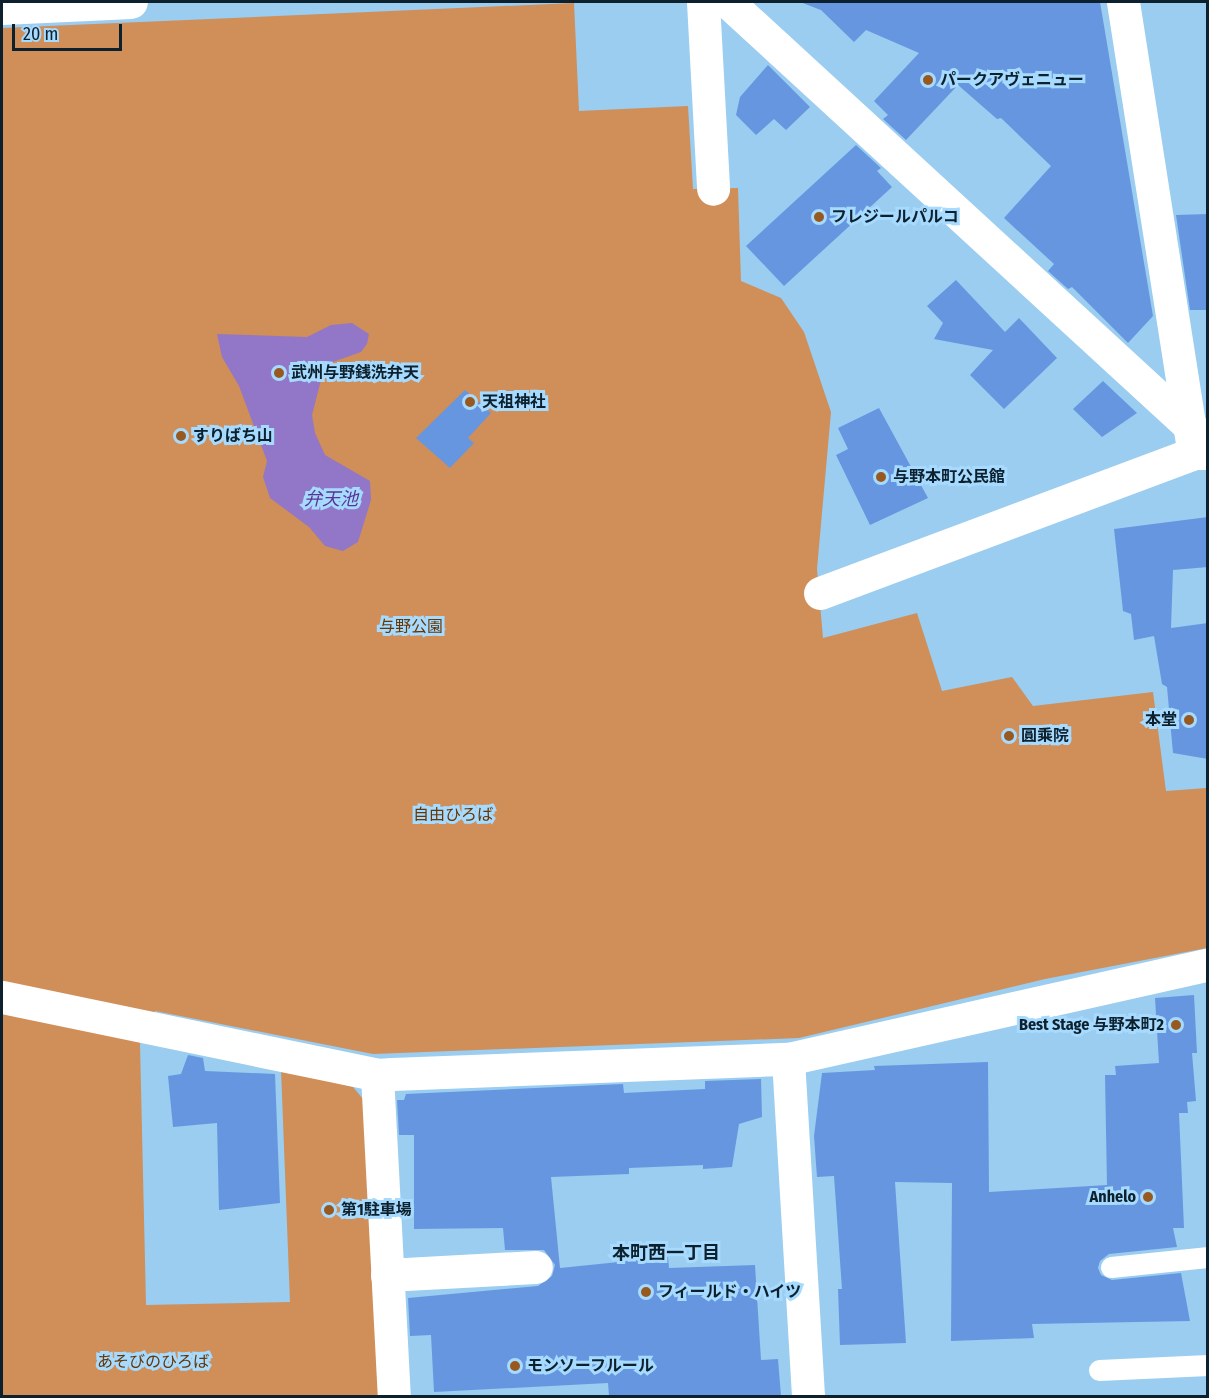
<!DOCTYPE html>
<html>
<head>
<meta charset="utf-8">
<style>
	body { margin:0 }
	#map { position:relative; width:1209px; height:1398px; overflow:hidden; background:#9acdf0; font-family:"Fira Sans Condensed","Noto Sans JP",sans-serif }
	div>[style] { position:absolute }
	.green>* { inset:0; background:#d08e58 }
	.water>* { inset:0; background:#9276c7 }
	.building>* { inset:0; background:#6696e0 }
	.service>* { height:21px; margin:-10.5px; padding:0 10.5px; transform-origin:10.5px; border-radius:10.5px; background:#fff }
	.minor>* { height:33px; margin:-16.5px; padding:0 16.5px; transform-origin:16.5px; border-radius:16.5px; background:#fff }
	.dots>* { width:16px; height:16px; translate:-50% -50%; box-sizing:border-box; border:3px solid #a6dafe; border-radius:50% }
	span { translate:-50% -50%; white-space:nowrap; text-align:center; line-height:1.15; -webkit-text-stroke:6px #a6dafe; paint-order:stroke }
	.poi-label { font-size:16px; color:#0c202d; font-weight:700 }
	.left { translate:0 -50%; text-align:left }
	.right { translate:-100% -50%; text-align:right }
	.park-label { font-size:16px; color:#663500 }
	.water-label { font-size:18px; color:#5b3394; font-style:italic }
	.neighbourhood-label { font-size:18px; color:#0c202d; font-weight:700 }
	.frame { position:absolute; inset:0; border:3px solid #0c202d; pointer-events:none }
	.scale { position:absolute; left:12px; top:24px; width:110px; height:27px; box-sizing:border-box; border:3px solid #0c202d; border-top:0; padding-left:8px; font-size:18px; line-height:21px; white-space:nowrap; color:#0c202d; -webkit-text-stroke:4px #a6dafe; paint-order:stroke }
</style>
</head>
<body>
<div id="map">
	<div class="green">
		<i style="clip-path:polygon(574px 3px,579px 111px,688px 106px,693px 189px,738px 188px,741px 281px,781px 298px,804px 332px,831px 412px,817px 569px,823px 638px,917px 613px,942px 691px,1012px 677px,1033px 706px,1153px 692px,1166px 791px,1207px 788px,1207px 948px,1045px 979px,799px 1038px,373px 1054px,155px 1011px,140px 1044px,146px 1305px,290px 1302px,281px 1069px,353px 1087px,363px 1099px,379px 1396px,2px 1396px,2px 28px)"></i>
	</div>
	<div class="water">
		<i style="clip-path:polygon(352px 323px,369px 334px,367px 344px,361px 352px,333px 362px,323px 372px,312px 415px,315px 433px,325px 455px,370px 481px,371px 500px,358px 542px,343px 551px,325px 546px,309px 527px,270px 498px,263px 477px,267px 461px,239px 386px,222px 357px,217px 334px,307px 337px,331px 325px)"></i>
	</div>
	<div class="building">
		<i style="clip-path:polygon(800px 2px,1100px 2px,1153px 316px,1128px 343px,1072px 287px,1068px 289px,1048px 271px,1054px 264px,1004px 218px,1051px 166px,1001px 118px,997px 119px,958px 85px,906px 140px,883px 119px,888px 115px,874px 101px,919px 53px,866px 30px,854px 42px,821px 10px)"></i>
		<i style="clip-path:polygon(768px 65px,810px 107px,786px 130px,774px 119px,756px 135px,736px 115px,740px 97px)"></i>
		<i style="clip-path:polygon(856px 145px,881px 168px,877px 171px,892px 187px,784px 286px,746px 246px)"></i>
		<i style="clip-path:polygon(1208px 214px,1208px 310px,1190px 310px,1176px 215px)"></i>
		<i style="clip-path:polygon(956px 280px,1005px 332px,1019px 318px,1057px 358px,1004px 409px,970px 375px,993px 350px,934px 339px,943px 323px,927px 306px)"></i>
		<i style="clip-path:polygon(1103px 381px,1137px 413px,1102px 437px,1073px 409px)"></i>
		<i style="clip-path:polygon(465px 390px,491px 413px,468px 438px,474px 443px,450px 468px,416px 438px)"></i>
		<i style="clip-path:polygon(879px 408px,928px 498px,870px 525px,836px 455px,848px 449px,838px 428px)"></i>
		<i style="clip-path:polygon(1208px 517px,1208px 567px,1173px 570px,1171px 628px,1208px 623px,1208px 759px,1173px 753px,1167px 687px,1162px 684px,1154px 636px,1134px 640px,1131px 614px,1123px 611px,1114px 529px)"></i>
		<i style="clip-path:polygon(1194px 995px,1197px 1053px,1192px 1053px,1196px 1101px,1187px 1102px,1188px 1113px,1179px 1113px,1184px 1228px,1173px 1228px,1177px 1247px,1109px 1254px,1100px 1261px,1098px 1268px,1101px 1275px,1112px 1280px,1181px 1273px,1190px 1321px,1032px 1324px,1034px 1338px,951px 1341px,952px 1183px,895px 1182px,906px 1343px,840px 1345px,838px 1289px,842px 1289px,834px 1176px,817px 1177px,814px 1136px,822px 1073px,875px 1070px,874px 1066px,988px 1062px,989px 1192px,1107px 1185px,1105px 1075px,1116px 1075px,1115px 1066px,1159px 1063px,1155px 998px)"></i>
		<i style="clip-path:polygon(188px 1055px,203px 1058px,205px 1071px,275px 1074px,280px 1203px,219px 1210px,217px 1123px,173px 1127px,168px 1076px,181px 1074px)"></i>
		<i style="clip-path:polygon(761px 1079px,762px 1117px,739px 1124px,732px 1167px,703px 1169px,703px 1165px,629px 1168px,629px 1174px,551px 1177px,560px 1268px,668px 1257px,669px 1268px,755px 1265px,761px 1360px,778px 1359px,781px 1396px,609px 1396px,608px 1383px,434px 1392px,431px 1335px,410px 1336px,408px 1298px,538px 1286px,552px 1276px,555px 1265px,544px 1250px,505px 1250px,503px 1228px,414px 1229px,414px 1135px,399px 1135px,397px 1100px,404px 1100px,406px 1094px,623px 1084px,624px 1093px,705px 1089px,705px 1081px)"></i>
	</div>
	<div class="service">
		<i style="left:1111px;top:1267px;width:98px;rotate:-5.9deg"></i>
		<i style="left:1099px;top:1370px;width:109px;rotate:-2.6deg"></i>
	</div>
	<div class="minor">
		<i style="left:703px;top:2px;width:187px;rotate:86.9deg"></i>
		<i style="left:728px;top:2px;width:631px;rotate:42.56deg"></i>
		<i style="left:1123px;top:2px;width:457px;rotate:81.1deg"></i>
		<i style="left:2px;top:8px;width:129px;rotate:-2.7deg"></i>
		<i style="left:820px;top:593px;width:399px;rotate:-20.5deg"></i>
		<i style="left:1194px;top:453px;width:14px"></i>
		<i style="left:2px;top:997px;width:383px;rotate:11.7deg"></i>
		<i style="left:377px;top:1075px;width:15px;rotate:-4deg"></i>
		<i style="left:392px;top:1074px;width:396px;rotate:-2.2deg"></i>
		<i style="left:788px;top:1059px;width:431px;rotate:-12.7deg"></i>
		<i style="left:788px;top:1059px;width:338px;rotate:86.6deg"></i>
		<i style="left:377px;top:1075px;width:321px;rotate:87deg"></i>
		<i style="left:387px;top:1275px;width:149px;rotate:-3.1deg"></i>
	</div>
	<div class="dots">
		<i style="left:928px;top:80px;background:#97591f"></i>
		<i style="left:819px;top:217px;background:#97591f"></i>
		<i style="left:279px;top:373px;background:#97591f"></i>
		<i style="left:470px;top:402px;background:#97591f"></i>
		<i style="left:181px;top:436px;background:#97591f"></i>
		<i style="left:881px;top:477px;background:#97591f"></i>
		<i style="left:1189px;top:720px;background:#97591f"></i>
		<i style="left:1009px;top:736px;background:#97591f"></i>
		<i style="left:1176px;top:1025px;background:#97591f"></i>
		<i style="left:1148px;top:1197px;background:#97591f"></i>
		<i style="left:329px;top:1210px;background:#97591f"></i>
		<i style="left:646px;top:1292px;background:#97591f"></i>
		<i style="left:515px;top:1366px;background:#97591f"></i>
	</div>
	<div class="poi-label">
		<span class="left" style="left:940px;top:80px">パークアヴェニュー</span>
		<span class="left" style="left:831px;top:217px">フレジールパルコ</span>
		<span class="left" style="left:291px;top:373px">武州与野銭洗弁天</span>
		<span class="left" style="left:482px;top:402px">天祖神社</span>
		<span class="left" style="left:193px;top:436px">すりばち山</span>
		<span class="left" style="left:893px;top:477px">与野本町公民館</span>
		<span class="right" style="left:1177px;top:720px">本堂</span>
		<span class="left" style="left:1021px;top:736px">圓乘院</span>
		<span class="right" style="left:1164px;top:1025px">Best Stage 与野本町2</span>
		<span class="right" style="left:1136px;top:1197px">Anhelo</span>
		<span class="left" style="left:341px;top:1210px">第1駐車場</span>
		<span class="left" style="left:658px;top:1292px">フィールド・ハイツ</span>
		<span class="left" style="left:527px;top:1366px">モンソーフルール</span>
	</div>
	<div class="park-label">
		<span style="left:411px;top:627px">与野公園</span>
		<span style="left:453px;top:815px">自由ひろば</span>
		<span style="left:153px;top:1362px">あそびのひろば</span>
	</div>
	<div class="water-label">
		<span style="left:331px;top:499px">弁天池</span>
	</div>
	<div class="neighbourhood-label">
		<span style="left:666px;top:1253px">本町西一丁目</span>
	</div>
	<div class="frame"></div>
	<div class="scale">20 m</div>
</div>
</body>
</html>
